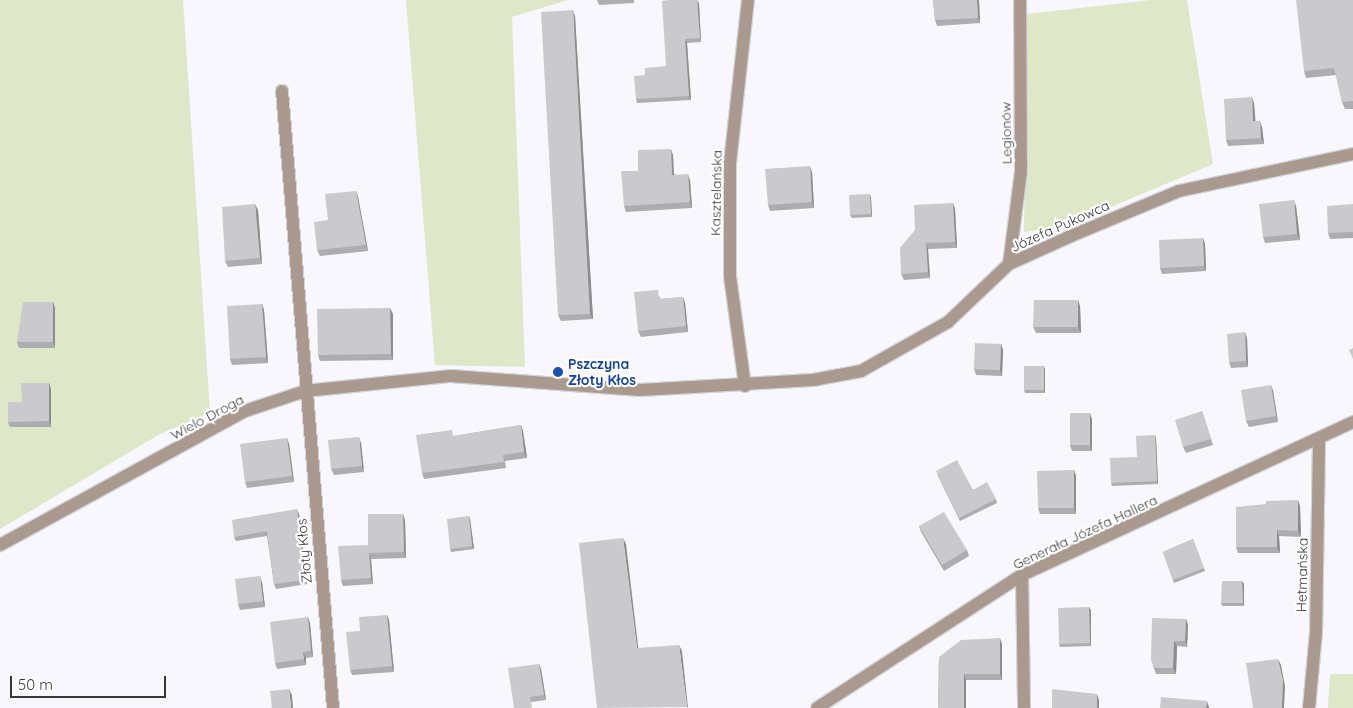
<!DOCTYPE html>
<html>
<head>
<meta charset="utf-8">
<style>
	body { margin:0 }
	#map { position:relative; width:1353px; height:708px; overflow:hidden; background:#f7f7fd; font-family:Quicksand,sans-serif }
	div>[style] { position:absolute }
	.green>* { inset:0; background:#dee7c7 }
	.roads { filter:drop-shadow(1px 0 #d4d4da) drop-shadow(-1px 0 #d4d4da) drop-shadow(0 1px #d4d4da) drop-shadow(0 -1px #d4d4da) }
	.minor>* { height:12px; margin:-6px; padding:0 6px; transform-origin:6px; border-radius:6px; background:#a9998f }
	.wall>* { inset:0; background:#adadb1 }
	.shaded-wall>* { inset:0; background:#8d8d90 }
	.building>* { inset:0; background:#c9c9ce }
	.dots>* { width:14px; height:14px; translate:-50% -50%; box-sizing:border-box; border:2px solid #fff; border-radius:50% }
	span { translate:-50% -50%; white-space:nowrap; text-align:center; line-height:1.15; -webkit-text-stroke:4.5px #fff; paint-order:stroke }
	.street-label { font-size:14px; color:#373739 }
	.transit-label { font-size:14px; color:#164399; font-weight:700 }
	.left { translate:0 -50%; text-align:left }
	.scale { position:absolute; left:10px; top:676px; width:156px; height:22px; box-sizing:border-box; border:2px solid #373739; border-top:0; padding-left:6px; font-size:15px; line-height:18px; white-space:nowrap; color:#373739; -webkit-text-stroke:4px #fff; paint-order:stroke }
</style>
</head>
<body>
<div id="map">
	<div class="green">
		<i style="clip-path:polygon(0 0,183px 0,210px 413px,160px 434px,0 529px)"></i>
		<i style="clip-path:polygon(406px 0,568px 0,512px 17px,525px 367px,435px 365px)"></i>
		<i style="clip-path:polygon(1151px 0,1187px 0,1213px 164px,1066px 226px,1024px 232px,1027px 14px)"></i>
		<i style="clip-path:polygon(1330px 674px,1353px 674px,1353px 708px,1328px 708px)"></i>
	</div>
	<div class="roads">
		<div class="minor">
			<i style="left:282px;top:91px;width:619px;rotate:85.27deg"></i>
			<i style="left:1009px;top:264px;width:93px;rotate:-82.6deg"></i>
			<i style="left:1021px;top:172px;width:172px;rotate:-90.3deg"></i>
			<i style="left:745px;top:386px;width:111px;rotate:-97.8deg"></i>
			<i style="left:730px;top:276px;width:113px;rotate:-90deg"></i>
			<i style="left:730px;top:163px;width:164px;rotate:-83.7deg"></i>
			<i style="left:0;top:545px;width:279px;rotate:-28.7deg"></i>
			<i style="left:245px;top:411px;width:63px;rotate:-18.4deg"></i>
			<i style="left:305px;top:391px;width:147px;rotate:-5.9deg"></i>
			<i style="left:451px;top:376px;width:190px;rotate:4.2deg"></i>
			<i style="left:640px;top:390px;width:173px;rotate:-3.3deg"></i>
			<i style="left:813px;top:380px;width:49px;rotate:-10.6deg"></i>
			<i style="left:861px;top:371px;width:100px;rotate:-29.4deg"></i>
			<i style="left:948px;top:322px;width:84px;rotate:-43.6deg"></i>
			<i style="left:1009px;top:264px;width:68px;rotate:-24.3deg"></i>
			<i style="left:1071px;top:236px;width:117px;rotate:-22.6deg"></i>
			<i style="left:1179px;top:191px;width:178px;rotate:-12deg"></i>
			<i style="left:1022px;top:575px;width:133px;rotate:89.1deg"></i>
			<i style="left:817px;top:708px;width:244px;rotate:-33deg"></i>
			<i style="left:1022px;top:575px;width:365px;rotate:-24.8deg"></i>
			<i style="left:1309px;top:708px;width:75px;rotate:-84.7deg"></i>
			<i style="left:1316px;top:633px;width:191px;rotate:-89.1deg"></i>
		</div>
	</div>
	<div class="wall">
		<i style="clip-path:polygon(597px 0,634px 0,634px 3px,599px 5px)"></i>
		<i style="clip-path:polygon(933px 0,979px 0,980px 23px,937px 26px,935px 20px)"></i>
		<i style="clip-path:polygon(1353px 0,1353px 109px,1345px 109px,1342px 102px,1336px 75px,1306px 78px,1304px 71px)"></i>
		<i style="clip-path:polygon(699px 3px,701px 42px,687px 43px,691px 100px,637px 103px,636px 99px,666px 66px)"></i>
		<i style="clip-path:polygon(575px 16px,593px 319px,561px 321px,558px 315px)"></i>
		<i style="clip-path:polygon(1254px 103px,1255px 121px,1262px 127px,1264px 144px,1228px 146px,1226px 140px)"></i>
		<i style="clip-path:polygon(673px 155px,674px 174px,690px 180px,692px 208px,626px 212px,624px 206px,638px 171px)"></i>
		<i style="clip-path:polygon(812px 172px,814px 208px,770px 211px,768px 205px)"></i>
		<i style="clip-path:polygon(356px 191px,358px 197px,368px 251px,320px 256px,317px 250px,328px 220px)"></i>
		<i style="clip-path:polygon(871px 197px,872px 217px,852px 218px,850px 215px)"></i>
		<i style="clip-path:polygon(953px 203px,955px 209px,957px 248px,928px 249px,930px 278px,904px 280px,901px 274px)"></i>
		<i style="clip-path:polygon(1353px 204px,1353px 238px,1330px 239px,1328px 233px)"></i>
		<i style="clip-path:polygon(1296px 206px,1300px 240px,1265px 243px,1263px 237px)"></i>
		<i style="clip-path:polygon(258px 210px,262px 264px,228px 267px,225px 261px)"></i>
		<i style="clip-path:polygon(1203px 238px,1205px 244px,1206px 271px,1162px 274px,1160px 268px)"></i>
		<i style="clip-path:polygon(660px 296px,660px 299px,683px 297px,685px 303px,688px 332px,641px 337px,638px 331px)"></i>
		<i style="clip-path:polygon(53px 302px,55px 308px,55px 348px,19px 348px,17px 342px)"></i>
		<i style="clip-path:polygon(262px 304px,264px 310px,268px 363px,232px 365px,230px 359px)"></i>
		<i style="clip-path:polygon(1080px 306px,1081px 333px,1036px 333px,1033px 327px)"></i>
		<i style="clip-path:polygon(393px 314px,393px 360px,320px 361px,318px 355px)"></i>
		<i style="clip-path:polygon(1247px 338px,1248px 367px,1231px 368px,1229px 362px)"></i>
		<i style="clip-path:polygon(1001px 344px,1003px 350px,1002px 376px,976px 375px,974px 369px)"></i>
		<i style="clip-path:polygon(1045px 369px,1045px 393px,1025px 393px,1024px 390px)"></i>
		<i style="clip-path:polygon(49px 383px,51px 389px,51px 427px,10px 427px,8px 422px,22px 402px)"></i>
		<i style="clip-path:polygon(1271px 385px,1273px 391px,1278px 422px,1249px 427px,1246px 421px)"></i>
		<i style="clip-path:polygon(1202px 411px,1213px 445px,1186px 453px,1183px 447px)"></i>
		<i style="clip-path:polygon(1092px 419px,1092px 451px,1072px 451px,1070px 445px)"></i>
		<i style="clip-path:polygon(521px 425px,523px 431px,527px 458px,505px 461px,506px 468px,424px 479px,422px 473px,454px 436px)"></i>
		<i style="clip-path:polygon(287px 438px,289px 444px,294px 482px,247px 488px,245px 482px)"></i>
		<i style="clip-path:polygon(1156px 438px,1158px 484px,1112px 486px,1111px 483px)"></i>
		<i style="clip-path:polygon(361px 443px,364px 472px,334px 475px,331px 469px)"></i>
		<i style="clip-path:polygon(1074px 470px,1076px 476px,1076px 514px,1040px 514px,1038px 508px)"></i>
		<i style="clip-path:polygon(937px 474px,996px 499px,997px 503px,960px 521px)"></i>
		<i style="clip-path:polygon(1300px 506px,1301px 537px,1279px 536px,1280px 553px,1238px 553px,1236px 547px)"></i>
		<i style="clip-path:polygon(299px 514px,307px 584px,276px 589px,274px 584px,267px 536px,236px 541px,234px 537px)"></i>
		<i style="clip-path:polygon(469px 516px,470px 519px,474px 549px,451px 552px,450px 549px)"></i>
		<i style="clip-path:polygon(405px 520px,406px 558px,371px 559px,373px 584px,343px 586px,341px 580px,368px 545px)"></i>
		<i style="clip-path:polygon(919px 526px,967px 550px,969px 556px,944px 571px,921px 532px)"></i>
		<i style="clip-path:polygon(1193px 539px,1205px 571px,1174px 583px,1163px 552px)"></i>
		<i style="clip-path:polygon(1242px 581px,1244px 584px,1244px 606px,1222px 606px,1221px 603px)"></i>
		<i style="clip-path:polygon(262px 582px,265px 607px,240px 610px,238px 604px)"></i>
		<i style="clip-path:polygon(1091px 610px,1091px 646px,1060px 647px,1059px 644px)"></i>
		<i style="clip-path:polygon(387px 615px,389px 620px,394px 672px,352px 675px,350px 670px,360px 631px)"></i>
		<i style="clip-path:polygon(308px 617px,310px 623px,313px 657px,306px 658px,306px 665px,277px 669px,275px 663px)"></i>
		<i style="clip-path:polygon(1186px 619px,1188px 625px,1187px 647px,1177px 646px,1176px 674px,1156px 674px,1153px 666px)"></i>
		<i style="clip-path:polygon(1002px 644px,1002px 680px,966px 680px,966px 708px,938px 708px,939px 657px)"></i>
		<i style="clip-path:polygon(539px 664px,541px 669px,546px 700px,532px 702px,514px 708px)"></i>
	</div>
	<div class="shaded-wall">
		<i style="clip-path:polygon(697px 0,699px 3px,701px 42px,700px 38px)"></i>
		<i style="clip-path:polygon(977px 0,979px 0,980px 23px,978px 18px)"></i>
		<i style="clip-path:polygon(573px 10px,575px 16px,593px 319px,590px 314px)"></i>
		<i style="clip-path:polygon(685px 39px,687px 43px,691px 100px,689px 96px)"></i>
		<i style="clip-path:polygon(1252px 97px,1254px 103px,1256px 127px,1253px 121px)"></i>
		<i style="clip-path:polygon(1260px 121px,1262px 127px,1264px 144px,1261px 138px)"></i>
		<i style="clip-path:polygon(671px 149px,673px 155px,674px 181px,672px 175px)"></i>
		<i style="clip-path:polygon(810px 166px,812px 172px,814px 208px,812px 202px)"></i>
		<i style="clip-path:polygon(688px 174px,690px 180px,692px 208px,690px 202px)"></i>
		<i style="clip-path:polygon(356px 191px,358px 197px,368px 251px,366px 245px)"></i>
		<i style="clip-path:polygon(870px 194px,871px 197px,872px 217px,871px 214px)"></i>
		<i style="clip-path:polygon(1294px 200px,1296px 206px,1300px 240px,1297px 234px)"></i>
		<i style="clip-path:polygon(953px 203px,955px 209px,957px 248px,955px 242px)"></i>
		<i style="clip-path:polygon(255px 204px,258px 210px,262px 264px,260px 258px)"></i>
		<i style="clip-path:polygon(1203px 238px,1205px 244px,1206px 271px,1204px 266px)"></i>
		<i style="clip-path:polygon(926px 243px,928px 249px,930px 278px,928px 272px)"></i>
		<i style="clip-path:polygon(683px 297px,685px 303px,688px 332px,686px 326px)"></i>
		<i style="clip-path:polygon(1078px 300px,1080px 306px,1081px 333px,1078px 327px)"></i>
		<i style="clip-path:polygon(53px 302px,55px 308px,55px 348px,53px 342px)"></i>
		<i style="clip-path:polygon(262px 304px,264px 310px,268px 363px,266px 357px)"></i>
		<i style="clip-path:polygon(390px 308px,393px 314px,393px 360px,391px 354px)"></i>
		<i style="clip-path:polygon(1245px 332px,1247px 338px,1248px 367px,1246px 361px)"></i>
		<i style="clip-path:polygon(1001px 344px,1003px 350px,1002px 376px,1000px 370px)"></i>
		<i style="clip-path:polygon(1044px 366px,1045px 369px,1045px 393px,1044px 390px)"></i>
		<i style="clip-path:polygon(49px 383px,51px 389px,51px 427px,49px 421px)"></i>
		<i style="clip-path:polygon(1271px 385px,1273px 391px,1278px 422px,1276px 416px)"></i>
		<i style="clip-path:polygon(1090px 413px,1092px 419px,1092px 451px,1090px 445px)"></i>
		<i style="clip-path:polygon(521px 425px,523px 431px,527px 458px,524px 452px)"></i>
		<i style="clip-path:polygon(1155px 435px,1156px 438px,1158px 484px,1157px 481px)"></i>
		<i style="clip-path:polygon(359px 437px,361px 443px,364px 472px,362px 466px)"></i>
		<i style="clip-path:polygon(287px 438px,289px 444px,294px 482px,292px 476px)"></i>
		<i style="clip-path:polygon(1074px 470px,1076px 476px,1076px 514px,1074px 508px)"></i>
		<i style="clip-path:polygon(1298px 500px,1300px 506px,1301px 537px,1298px 531px)"></i>
		<i style="clip-path:polygon(297px 509px,299px 514px,307px 584px,305px 580px)"></i>
		<i style="clip-path:polygon(403px 514px,405px 520px,406px 558px,404px 552px)"></i>
		<i style="clip-path:polygon(469px 516px,470px 519px,474px 549px,472px 546px)"></i>
		<i style="clip-path:polygon(1277px 530px,1279px 536px,1280px 553px,1277px 547px)"></i>
		<i style="clip-path:polygon(623px 538px,626px 544px,639px 654px,637px 648px)"></i>
		<i style="clip-path:polygon(369px 553px,371px 559px,373px 584px,371px 578px)"></i>
		<i style="clip-path:polygon(260px 576px,262px 582px,265px 607px,263px 601px)"></i>
		<i style="clip-path:polygon(1242px 581px,1244px 584px,1244px 606px,1243px 603px)"></i>
		<i style="clip-path:polygon(1089px 607px,1091px 610px,1091px 646px,1090px 643px)"></i>
		<i style="clip-path:polygon(387px 615px,389px 620px,394px 672px,392px 666px)"></i>
		<i style="clip-path:polygon(308px 617px,310px 623px,313px 657px,311px 651px)"></i>
		<i style="clip-path:polygon(1186px 619px,1188px 625px,1187px 647px,1185px 641px)"></i>
		<i style="clip-path:polygon(1000px 638px,1002px 644px,1002px 680px,1000px 674px)"></i>
		<i style="clip-path:polygon(1174px 641px,1177px 646px,1176px 674px,1173px 668px)"></i>
		<i style="clip-path:polygon(679px 645px,682px 651px,688px 708px,687px 707px)"></i>
		<i style="clip-path:polygon(303px 652px,306px 658px,306px 665px,304px 659px)"></i>
		<i style="clip-path:polygon(1278px 659px,1281px 665px,1285px 686px,1284px 708px,1282px 708px)"></i>
		<i style="clip-path:polygon(539px 664px,541px 669px,546px 700px,544px 695px)"></i>
		<i style="clip-path:polygon(964px 674px,966px 680px,966px 708px,964px 708px)"></i>
		<i style="clip-path:polygon(289px 689px,292px 695px,293px 708px,291px 708px)"></i>
		<i style="clip-path:polygon(1097px 694px,1099px 700px,1099px 708px,1097px 708px)"></i>
		<i style="clip-path:polygon(1207px 701px,1209px 707px,1209px 708px,1206px 708px)"></i>
	</div>
	<div class="building">
		<i style="clip-path:polygon(670px 0,697px 0,700px 38px,685px 39px,689px 96px,636px 99px,634px 76px,645px 75px,645px 68px,666px 66px,662px 1px)"></i>
		<i style="clip-path:polygon(933px 0,977px 0,978px 18px,935px 20px)"></i>
		<i style="clip-path:polygon(1296px 0,1353px 0,1353px 101px,1342px 102px,1334px 68px,1304px 71px)"></i>
		<i style="clip-path:polygon(573px 10px,590px 314px,558px 315px,541px 12px)"></i>
		<i style="clip-path:polygon(1252px 97px,1253px 121px,1260px 121px,1261px 138px,1226px 140px,1224px 99px)"></i>
		<i style="clip-path:polygon(671px 149px,672px 175px,688px 174px,690px 202px,624px 206px,621px 171px,638px 171px,638px 150px)"></i>
		<i style="clip-path:polygon(810px 166px,812px 202px,768px 205px,765px 169px)"></i>
		<i style="clip-path:polygon(356px 191px,366px 245px,317px 250px,314px 222px,328px 220px,325px 194px)"></i>
		<i style="clip-path:polygon(870px 194px,871px 214px,850px 215px,849px 195px)"></i>
		<i style="clip-path:polygon(1294px 200px,1297px 234px,1263px 237px,1259px 204px)"></i>
		<i style="clip-path:polygon(953px 203px,955px 242px,926px 243px,928px 272px,901px 274px,900px 248px,915px 230px,914px 205px)"></i>
		<i style="clip-path:polygon(255px 204px,260px 258px,225px 261px,222px 207px)"></i>
		<i style="clip-path:polygon(1353px 204px,1353px 232px,1328px 233px,1327px 206px)"></i>
		<i style="clip-path:polygon(1203px 238px,1204px 266px,1160px 268px,1159px 240px)"></i>
		<i style="clip-path:polygon(658px 290px,659px 299px,683px 297px,686px 326px,638px 331px,634px 292px)"></i>
		<i style="clip-path:polygon(1034px 300px,1078px 300px,1078px 327px,1033px 327px)"></i>
		<i style="clip-path:polygon(23px 302px,53px 302px,53px 342px,17px 342px)"></i>
		<i style="clip-path:polygon(262px 304px,266px 357px,230px 359px,227px 306px)"></i>
		<i style="clip-path:polygon(390px 308px,391px 354px,318px 355px,317px 309px)"></i>
		<i style="clip-path:polygon(1245px 332px,1246px 361px,1229px 362px,1227px 334px)"></i>
		<i style="clip-path:polygon(975px 343px,1001px 344px,1000px 370px,974px 369px)"></i>
		<i style="clip-path:polygon(1353px 348px,1353px 359px,1349px 350px)"></i>
		<i style="clip-path:polygon(1024px 366px,1044px 366px,1044px 390px,1024px 390px)"></i>
		<i style="clip-path:polygon(21px 383px,49px 383px,49px 421px,8px 422px,8px 402px,22px 402px)"></i>
		<i style="clip-path:polygon(1271px 385px,1276px 416px,1246px 421px,1241px 390px)"></i>
		<i style="clip-path:polygon(1202px 411px,1211px 439px,1183px 447px,1175px 420px)"></i>
		<i style="clip-path:polygon(1070px 413px,1090px 413px,1090px 445px,1070px 445px)"></i>
		<i style="clip-path:polygon(521px 425px,524px 452px,503px 455px,504px 462px,422px 473px,416px 435px,452px 430px,453px 436px)"></i>
		<i style="clip-path:polygon(1155px 435px,1157px 481px,1111px 483px,1110px 458px,1137px 457px,1136px 436px)"></i>
		<i style="clip-path:polygon(359px 437px,362px 466px,331px 469px,328px 440px)"></i>
		<i style="clip-path:polygon(287px 438px,292px 476px,245px 482px,240px 444px)"></i>
		<i style="clip-path:polygon(957px 460px,973px 490px,987px 482px,996px 499px,959px 518px,936px 471px)"></i>
		<i style="clip-path:polygon(1074px 470px,1074px 508px,1038px 508px,1037px 471px)"></i>
		<i style="clip-path:polygon(1298px 500px,1298px 531px,1277px 530px,1277px 547px,1236px 547px,1236px 507px,1266px 504px,1266px 501px)"></i>
		<i style="clip-path:polygon(297px 509px,305px 580px,274px 584px,267px 531px,234px 537px,232px 520px)"></i>
		<i style="clip-path:polygon(944px 512px,967px 550px,942px 565px,919px 526px)"></i>
		<i style="clip-path:polygon(368px 514px,403px 514px,404px 552px,369px 553px,371px 578px,341px 580px,338px 546px,368px 545px)"></i>
		<i style="clip-path:polygon(469px 516px,472px 546px,450px 549px,447px 519px)"></i>
		<i style="clip-path:polygon(623px 538px,637px 648px,679px 645px,687px 707px,597px 708px,579px 543px)"></i>
		<i style="clip-path:polygon(1193px 539px,1204px 568px,1173px 580px,1163px 552px)"></i>
		<i style="clip-path:polygon(260px 576px,263px 601px,238px 604px,235px 579px)"></i>
		<i style="clip-path:polygon(1222px 581px,1242px 581px,1243px 603px,1221px 603px)"></i>
		<i style="clip-path:polygon(1089px 607px,1090px 643px,1059px 644px,1058px 608px)"></i>
		<i style="clip-path:polygon(387px 615px,392px 666px,350px 670px,346px 632px,360px 631px,359px 617px)"></i>
		<i style="clip-path:polygon(308px 617px,311px 651px,303px 652px,304px 659px,275px 663px,270px 622px)"></i>
		<i style="clip-path:polygon(1152px 618px,1186px 619px,1185px 641px,1174px 641px,1173px 668px,1154px 668px,1151px 660px)"></i>
		<i style="clip-path:polygon(1000px 638px,1000px 674px,964px 674px,964px 708px,938px 708px,939px 657px,961px 640px)"></i>
		<i style="clip-path:polygon(1278px 659px,1283px 680px,1282px 708px,1253px 708px,1246px 663px)"></i>
		<i style="clip-path:polygon(539px 664px,544px 695px,530px 697px,532px 708px,514px 708px,508px 668px)"></i>
		<i style="clip-path:polygon(289px 689px,291px 708px,272px 708px,270px 691px)"></i>
		<i style="clip-path:polygon(1052px 689px,1097px 694px,1097px 708px,1052px 708px)"></i>
		<i style="clip-path:polygon(1161px 697px,1207px 701px,1206px 708px,1160px 708px)"></i>
	</div>
	<div class="dots">
		<i style="left:558px;top:372px;background:#1a4fb4"></i>
	</div>
	<div class="street-label">
		<span style="left:1006px;top:133px;rotate:-91deg">Legionów</span>
		<span style="left:716px;top:193px;rotate:-89deg">Kasztelańska</span>
		<span style="left:1060px;top:226px;rotate:-24deg">Józefa Pukowca</span>
		<span style="left:207px;top:417px;rotate:-28deg">Wielo Droga</span>
		<span style="left:1085px;top:532px;rotate:-25deg">Generała Józefa Hallera</span>
		<span style="left:304px;top:551px;rotate:-95deg">Złoty Kłos</span>
		<span style="left:1302px;top:575px;rotate:-89deg">Hetmańska</span>
	</div>
	<div class="transit-label">
		<span class="left" style="left:568px;top:372px">Pszczyna<br>Złoty Kłos</span>
	</div>
	<div class="scale">50 m</div>
</div>
</body>
</html>
